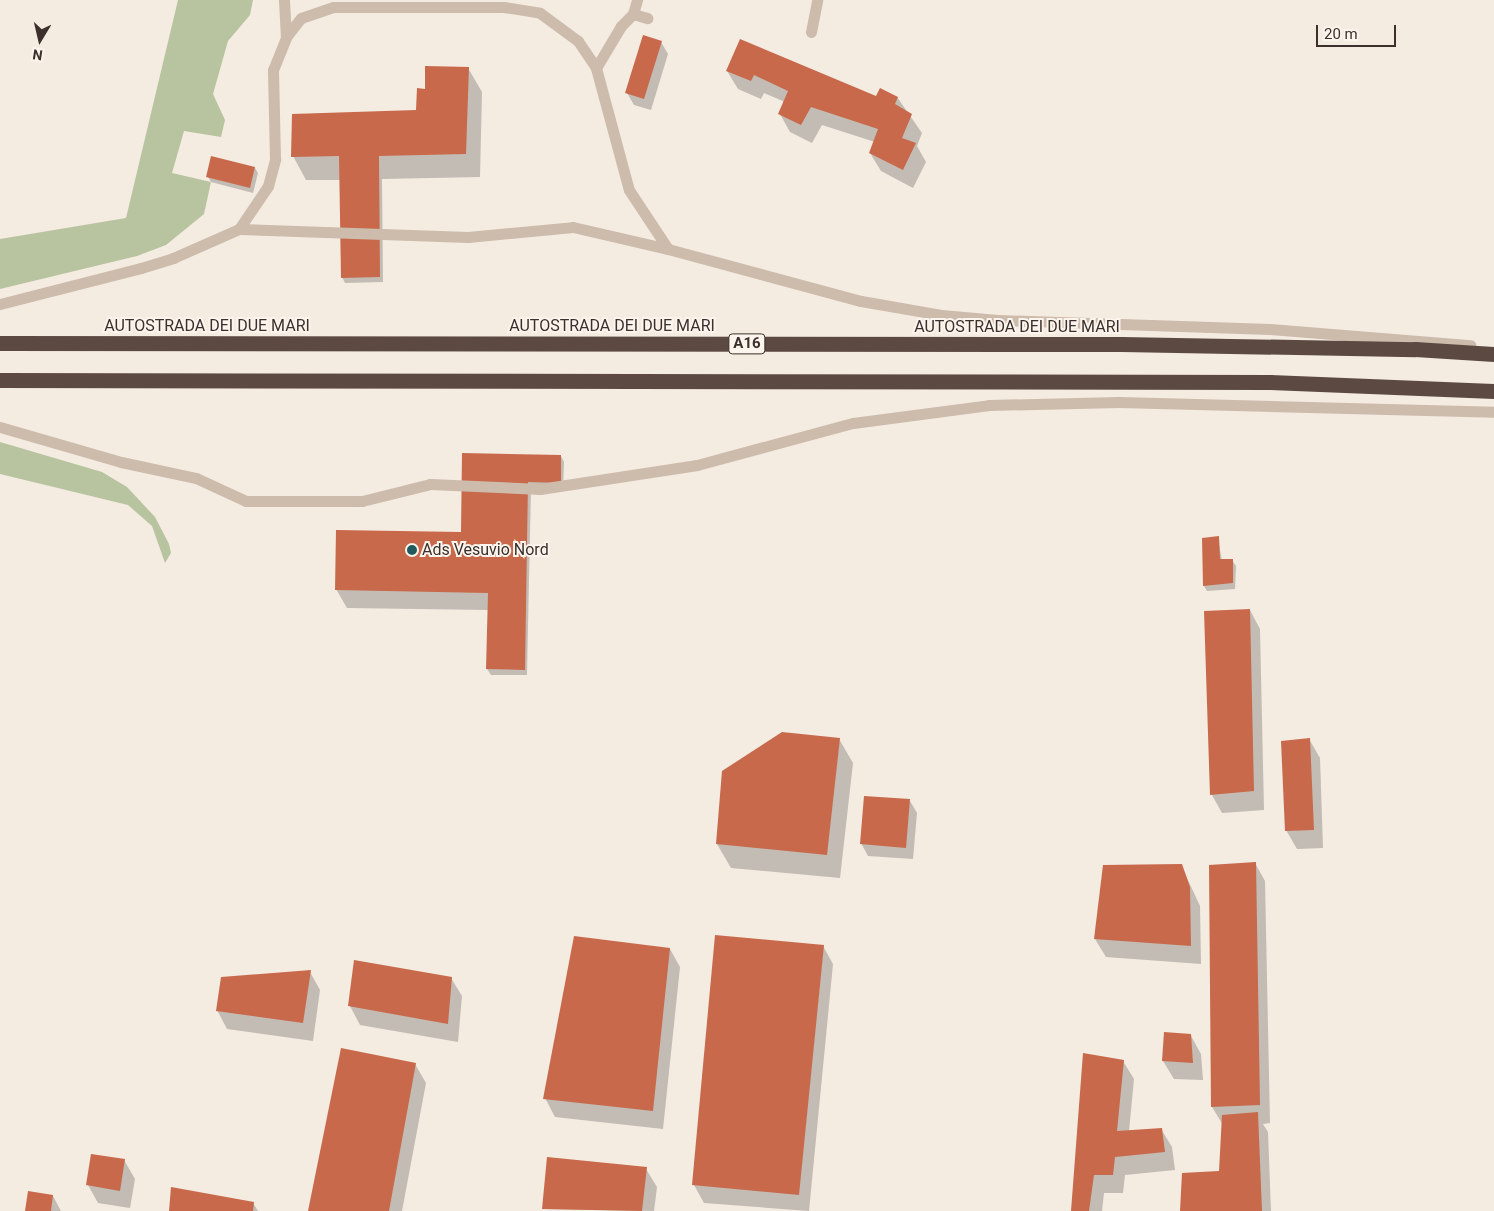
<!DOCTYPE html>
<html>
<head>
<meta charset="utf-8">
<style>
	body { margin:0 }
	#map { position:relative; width:1494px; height:1211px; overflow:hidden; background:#f4ebe1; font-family:Roboto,sans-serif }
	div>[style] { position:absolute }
	.green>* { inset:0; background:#b8c4a0 }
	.shadow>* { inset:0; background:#0003 }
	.building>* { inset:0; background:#c8694b }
	.service>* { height:11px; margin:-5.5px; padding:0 5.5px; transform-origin:5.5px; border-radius:5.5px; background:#cdbbac }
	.motorway>* { height:15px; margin:-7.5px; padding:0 7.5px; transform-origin:7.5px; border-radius:7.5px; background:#5c4a42 }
	.dots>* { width:14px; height:14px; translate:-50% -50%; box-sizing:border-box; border:2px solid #fbf5ee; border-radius:50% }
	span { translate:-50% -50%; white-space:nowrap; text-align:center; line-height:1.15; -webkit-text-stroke:4px #fbf5ee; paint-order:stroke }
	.shield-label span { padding:1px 4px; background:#fbf5ee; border:1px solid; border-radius:4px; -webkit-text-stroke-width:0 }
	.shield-label { font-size:15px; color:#3b302b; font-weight:700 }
	.street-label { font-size:16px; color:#3b302b }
	.poi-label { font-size:16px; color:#3b302b }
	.left { translate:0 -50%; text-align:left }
	.north { position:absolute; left:15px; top:15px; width:50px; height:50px; -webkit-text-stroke:4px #fbf5ee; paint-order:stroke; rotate:189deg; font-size:14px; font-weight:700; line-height:20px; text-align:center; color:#3b302b }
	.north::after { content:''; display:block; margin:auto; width:18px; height:22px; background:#3b302b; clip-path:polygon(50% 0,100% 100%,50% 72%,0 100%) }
	.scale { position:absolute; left:1316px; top:25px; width:80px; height:22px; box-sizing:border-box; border:2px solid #3b302b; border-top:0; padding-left:6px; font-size:15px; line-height:18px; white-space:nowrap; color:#3b302b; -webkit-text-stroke:4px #fbf5ee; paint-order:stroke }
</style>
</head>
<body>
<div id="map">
	<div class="green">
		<i style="clip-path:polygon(178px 0,253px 0,250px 15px,228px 41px,213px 94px,225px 120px,221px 137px,184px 131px,172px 173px,211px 182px,204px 214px,166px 245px,137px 256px,0 289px,0 239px,126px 218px)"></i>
		<i style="clip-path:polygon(0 442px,102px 472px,127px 487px,155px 517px,169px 544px,171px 553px,165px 563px,152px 526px,128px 505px,0 474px)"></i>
	</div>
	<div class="shadow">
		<i style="clip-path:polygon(741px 40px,876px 97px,897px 97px,922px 133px,917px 146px,926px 162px,913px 188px,881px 171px,870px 153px,875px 142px,822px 125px,812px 143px,790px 132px,780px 114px,785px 102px,764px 93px,761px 99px,738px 89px,727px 71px)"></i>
		<i style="clip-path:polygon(661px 42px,668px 54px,651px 110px,634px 105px,627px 93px)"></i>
		<i style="clip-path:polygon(468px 68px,482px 92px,480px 177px,382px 179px,383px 282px,345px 283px,342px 277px,341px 180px,306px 180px,293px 156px,417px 111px,427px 90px)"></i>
		<i style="clip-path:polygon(255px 168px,258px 173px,253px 193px,211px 182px,208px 177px)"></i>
		<i style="clip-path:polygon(561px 456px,564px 462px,563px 488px,531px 487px,527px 675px,491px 675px,487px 669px,489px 610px,347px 608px,336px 589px,462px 533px)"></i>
		<i style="clip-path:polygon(1218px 538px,1222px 561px,1232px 560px,1236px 566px,1235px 589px,1207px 591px,1204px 586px)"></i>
		<i style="clip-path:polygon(1250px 610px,1260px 629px,1264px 810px,1222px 813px,1212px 795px,1205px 612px)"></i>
		<i style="clip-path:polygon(839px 739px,853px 763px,840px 878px,731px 868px,717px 844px)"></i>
		<i style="clip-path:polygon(1309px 739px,1320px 758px,1323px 848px,1297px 849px,1286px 830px)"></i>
		<i style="clip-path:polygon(910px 801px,917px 813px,913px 859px,868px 856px,861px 843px)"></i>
		<i style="clip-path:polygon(1255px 863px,1265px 881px,1270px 1123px,1263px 1124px,1268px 1132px,1271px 1211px,1183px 1211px,1220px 1173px,1223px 1125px,1212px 1107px,1210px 866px)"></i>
		<i style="clip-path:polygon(1181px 865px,1200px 906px,1201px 964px,1106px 957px,1095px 939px)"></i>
		<i style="clip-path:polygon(823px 946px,833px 964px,809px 1211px,704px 1203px,694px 1185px)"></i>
		<i style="clip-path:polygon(670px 949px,680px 967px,663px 1129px,555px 1117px,545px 1098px)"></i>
		<i style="clip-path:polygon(310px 972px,320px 990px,313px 1041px,227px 1029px,217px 1010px)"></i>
		<i style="clip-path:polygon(451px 978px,462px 996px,458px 1042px,360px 1025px,350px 1006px)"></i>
		<i style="clip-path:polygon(1191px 1036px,1201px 1054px,1203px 1080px,1174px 1079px,1163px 1061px)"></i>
		<i style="clip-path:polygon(1123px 1061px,1134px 1079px,1129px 1131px,1161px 1129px,1172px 1147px,1175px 1170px,1125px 1175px,1123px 1193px,1104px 1193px,1102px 1211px,1072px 1211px)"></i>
		<i style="clip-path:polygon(415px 1064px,426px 1083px,402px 1211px,309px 1211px)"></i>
		<i style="clip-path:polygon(124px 1160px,135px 1179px,130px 1208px,98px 1203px,88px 1185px)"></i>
		<i style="clip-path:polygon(646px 1169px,657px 1187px,654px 1211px,544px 1209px)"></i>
		<i style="clip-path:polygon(53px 1196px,61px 1211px,26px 1211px)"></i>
		<i style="clip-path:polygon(253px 1203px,258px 1211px,170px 1211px)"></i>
	</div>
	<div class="building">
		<i style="clip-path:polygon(643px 35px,662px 41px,644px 99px,625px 93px)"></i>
		<i style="clip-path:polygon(740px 39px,876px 96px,880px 88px,898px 97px,895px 104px,912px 114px,902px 138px,916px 143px,903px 170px,869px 153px,878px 129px,811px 107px,801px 125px,778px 114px,788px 91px,754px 75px,751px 81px,726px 71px)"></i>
		<i style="clip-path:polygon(425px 66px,469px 67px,466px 154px,379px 156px,380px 277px,341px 278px,339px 156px,291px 157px,292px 114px,416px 110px,417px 88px,425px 89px)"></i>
		<i style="clip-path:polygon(211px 156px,255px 167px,250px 188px,206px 177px)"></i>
		<i style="clip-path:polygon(462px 453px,561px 455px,561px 483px,528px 482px,525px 670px,486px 669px,488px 593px,335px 590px,336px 530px,461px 532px)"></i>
		<i style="clip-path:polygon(1219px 536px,1220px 559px,1233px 559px,1233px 583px,1203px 586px,1202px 538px)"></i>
		<i style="clip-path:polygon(1250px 609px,1254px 791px,1210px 795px,1204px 611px)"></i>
		<i style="clip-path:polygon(782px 732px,840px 738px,827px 855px,716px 844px,722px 771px)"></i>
		<i style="clip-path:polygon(1310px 738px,1314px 830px,1285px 831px,1281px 741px)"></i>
		<i style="clip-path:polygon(864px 796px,910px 799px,906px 848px,860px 844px)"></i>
		<i style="clip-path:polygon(1256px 862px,1260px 1105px,1211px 1107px,1209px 865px)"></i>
		<i style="clip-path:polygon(1182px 864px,1190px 887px,1191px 946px,1094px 939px,1103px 865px)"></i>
		<i style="clip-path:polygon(715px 935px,824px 945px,799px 1195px,692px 1185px)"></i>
		<i style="clip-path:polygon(574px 936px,670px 948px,653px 1111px,543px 1099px)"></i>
		<i style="clip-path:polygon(354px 960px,452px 977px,448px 1024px,348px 1006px)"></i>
		<i style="clip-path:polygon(311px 970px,303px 1023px,216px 1011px,221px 977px)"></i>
		<i style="clip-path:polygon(1164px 1032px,1191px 1034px,1193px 1063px,1162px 1061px)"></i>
		<i style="clip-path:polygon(341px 1048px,416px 1063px,389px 1211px,308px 1211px)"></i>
		<i style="clip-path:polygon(1083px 1053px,1124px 1060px,1117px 1131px,1162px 1128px,1165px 1152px,1115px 1157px,1113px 1175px,1094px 1175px,1089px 1211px,1071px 1211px)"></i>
		<i style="clip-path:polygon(1258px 1112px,1262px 1211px,1180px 1211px,1182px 1173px,1219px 1171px,1222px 1115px)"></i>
		<i style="clip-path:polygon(91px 1154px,125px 1159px,120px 1191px,86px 1185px)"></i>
		<i style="clip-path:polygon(547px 1157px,647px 1167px,642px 1211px,542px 1209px)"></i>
		<i style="clip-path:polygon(171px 1187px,254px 1202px,253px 1211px,169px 1211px)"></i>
		<i style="clip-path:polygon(28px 1191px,53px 1195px,51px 1211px,25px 1211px)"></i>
	</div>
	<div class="service">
		<i style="left:284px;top:0;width:37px;rotate:87deg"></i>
		<i style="left:633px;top:14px;width:15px;rotate:16deg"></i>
		<i style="left:811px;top:32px;width:33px;rotate:-79deg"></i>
		<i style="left:596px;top:68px;width:49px;rotate:-59.2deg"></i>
		<i style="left:621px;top:26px;width:17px;rotate:-45deg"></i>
		<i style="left:633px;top:14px;width:15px;rotate:-74deg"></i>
		<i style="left:239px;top:229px;width:52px;rotate:-56deg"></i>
		<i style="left:268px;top:186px;width:28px;rotate:-75deg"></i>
		<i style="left:275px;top:159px;width:89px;rotate:-91.3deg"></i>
		<i style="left:273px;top:70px;width:35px;rotate:-68deg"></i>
		<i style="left:286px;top:37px;width:24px;rotate:-52deg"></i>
		<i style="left:301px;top:18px;width:34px;rotate:-19deg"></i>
		<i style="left:333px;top:7px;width:171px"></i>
		<i style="left:504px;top:7px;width:36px;rotate:9deg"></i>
		<i style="left:540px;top:13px;width:47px;rotate:36.4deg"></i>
		<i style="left:578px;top:41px;width:32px;rotate:56deg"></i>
		<i style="left:596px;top:68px;width:126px;rotate:74.9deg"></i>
		<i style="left:629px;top:190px;width:71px;rotate:56.5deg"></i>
		<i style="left:0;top:304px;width:146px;rotate:-14.3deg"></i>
		<i style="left:141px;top:268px;width:34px;rotate:-17deg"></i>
		<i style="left:173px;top:258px;width:72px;rotate:-23.7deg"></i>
		<i style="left:239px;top:229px;width:229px;rotate:2deg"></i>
		<i style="left:468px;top:237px;width:105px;rotate:-5.4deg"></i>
		<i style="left:573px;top:227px;width:98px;rotate:13deg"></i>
		<i style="left:668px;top:249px;width:200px;rotate:15.1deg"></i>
		<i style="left:861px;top:301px;width:81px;rotate:9.9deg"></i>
		<i style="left:941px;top:315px;width:57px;rotate:5deg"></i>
		<i style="left:998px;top:320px;width:272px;rotate:1.9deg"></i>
		<i style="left:1270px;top:329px;width:201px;rotate:4.6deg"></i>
		<i style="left:0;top:427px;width:126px;rotate:16.1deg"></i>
		<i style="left:121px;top:462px;width:77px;rotate:12deg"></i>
		<i style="left:196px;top:478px;width:55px;rotate:24.7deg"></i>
		<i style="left:246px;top:501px;width:116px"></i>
		<i style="left:362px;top:501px;width:70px;rotate:-14deg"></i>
		<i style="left:430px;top:484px;width:110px;rotate:2.6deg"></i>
		<i style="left:540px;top:489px;width:159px;rotate:-8.7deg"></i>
		<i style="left:697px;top:465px;width:162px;rotate:-15.1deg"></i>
		<i style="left:853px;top:423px;width:137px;rotate:-7.5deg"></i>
		<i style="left:989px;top:405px;width:130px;rotate:-1.3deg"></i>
		<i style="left:1119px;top:402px;width:375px;rotate:1.5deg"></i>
	</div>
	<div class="motorway">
		<i style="left:0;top:343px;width:1121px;rotate:0.05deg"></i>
		<i style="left:1121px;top:344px;width:294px;rotate:1deg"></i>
		<i style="left:1415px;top:349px;width:79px;rotate:3.6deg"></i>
		<i style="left:0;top:380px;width:1270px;rotate:0.09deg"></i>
		<i style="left:1270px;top:382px;width:224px;rotate:2.3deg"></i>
	</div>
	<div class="dots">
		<i style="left:412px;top:550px;background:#1f5a5e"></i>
	</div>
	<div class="shield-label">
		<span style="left:747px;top:344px">A16</span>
	</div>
	<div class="street-label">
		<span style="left:207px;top:326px">AUTOSTRADA DEI DUE MARI</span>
		<span style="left:612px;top:326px">AUTOSTRADA DEI DUE MARI</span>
		<span style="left:1017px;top:327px">AUTOSTRADA DEI DUE MARI</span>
	</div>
	<div class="poi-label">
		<span class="left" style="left:422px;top:550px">Ads Vesuvio Nord</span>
	</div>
	<div class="north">N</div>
	<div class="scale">20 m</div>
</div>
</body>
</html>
